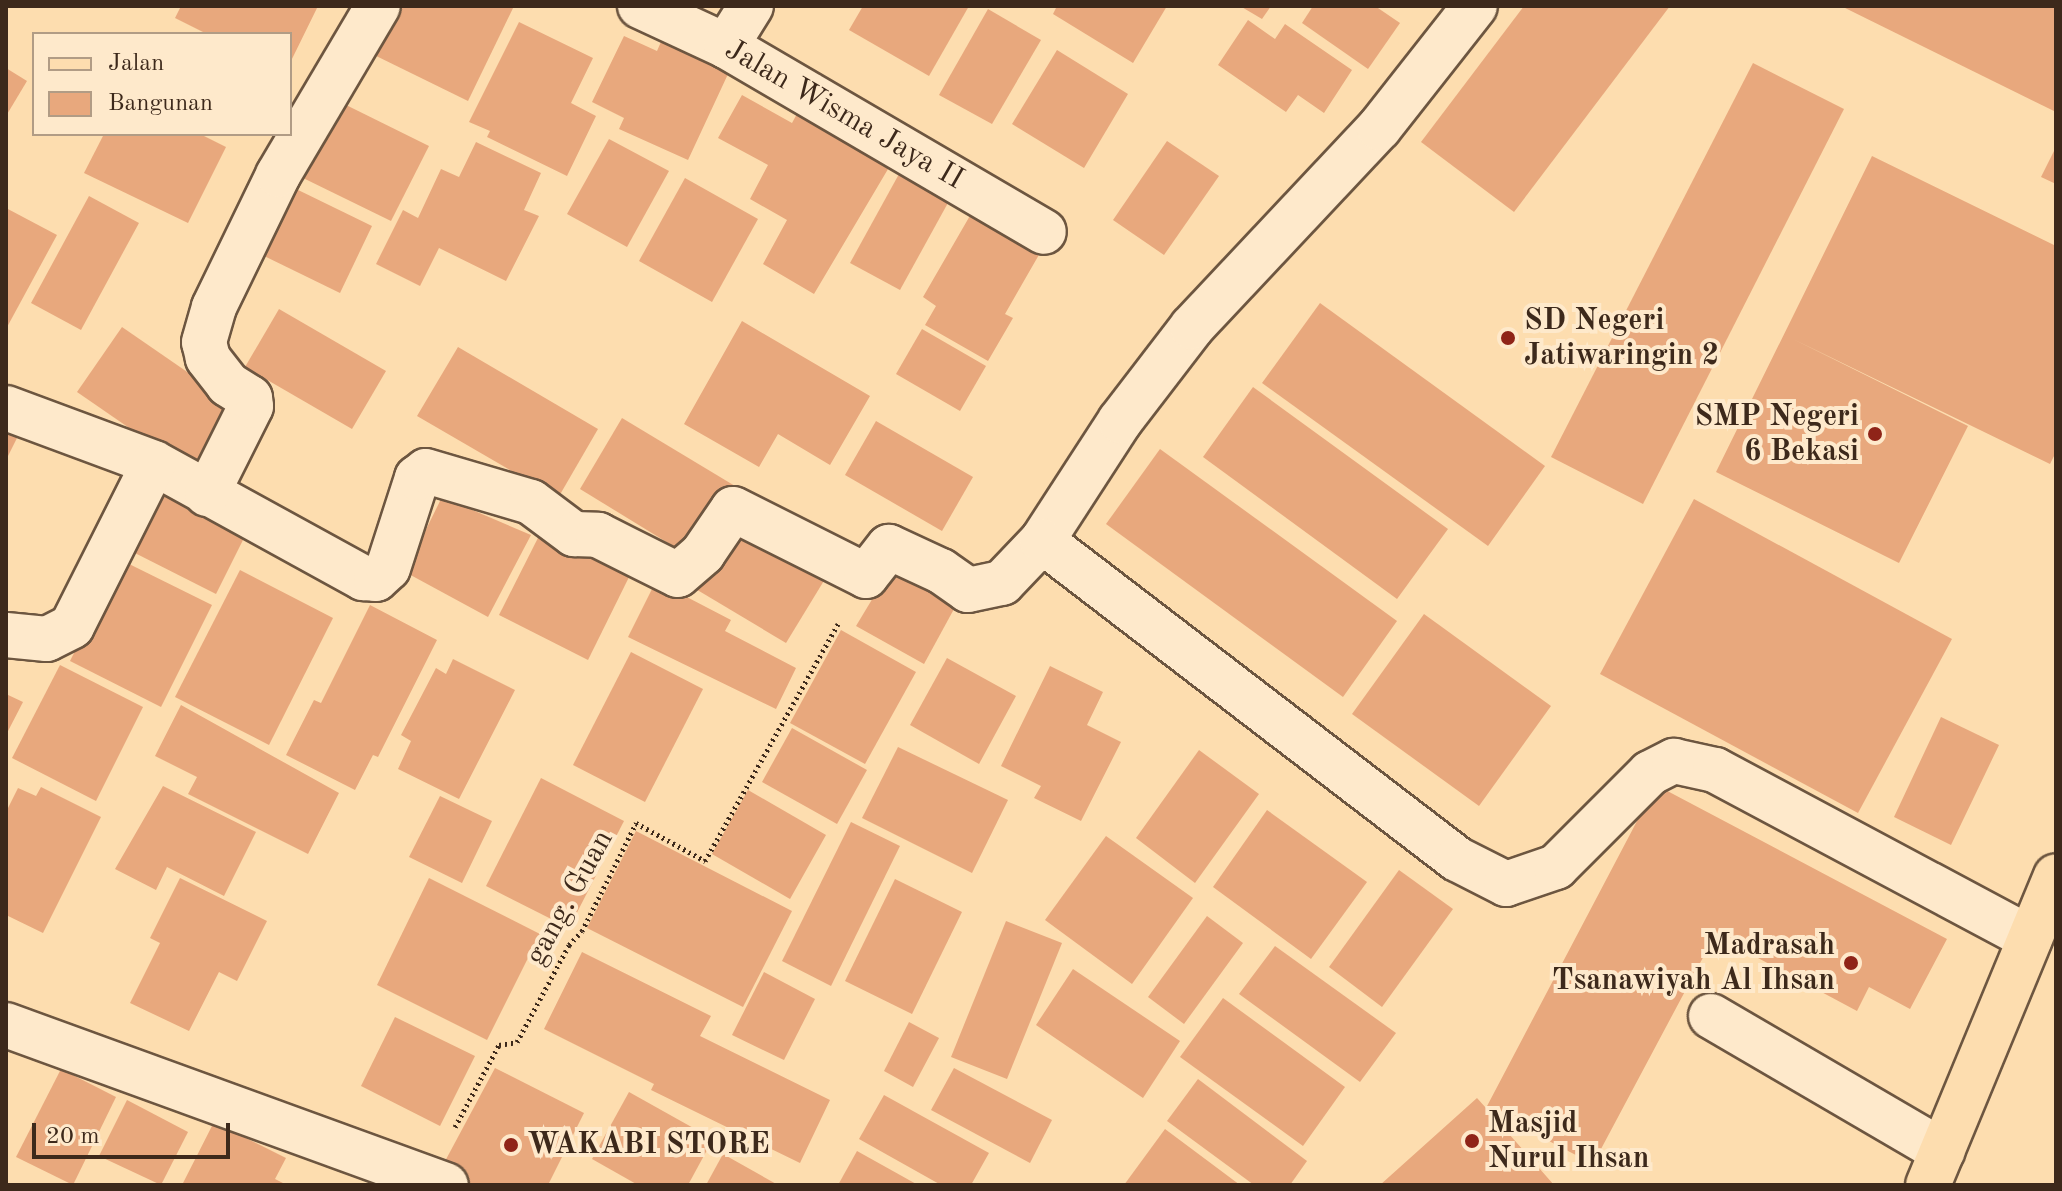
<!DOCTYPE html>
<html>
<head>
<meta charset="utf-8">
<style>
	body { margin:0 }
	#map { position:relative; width:2062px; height:1191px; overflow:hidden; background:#fdddaf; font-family:"Old Standard TT",serif }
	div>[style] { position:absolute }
	.building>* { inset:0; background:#e8a87d }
	.path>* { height:5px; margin-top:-2.5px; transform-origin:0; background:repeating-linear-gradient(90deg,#3d291b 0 2px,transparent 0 6px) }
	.roads { filter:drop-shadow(2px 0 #6d5640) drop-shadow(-2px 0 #6d5640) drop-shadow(0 2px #6d5640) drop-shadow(0 -2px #6d5640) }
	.minor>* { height:44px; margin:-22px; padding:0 22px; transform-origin:22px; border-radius:22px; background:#fee9cb }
	.major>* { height:44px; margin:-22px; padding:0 22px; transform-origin:22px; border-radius:22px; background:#fdddaf }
	.dots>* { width:22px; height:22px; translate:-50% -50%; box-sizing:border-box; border:4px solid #fee9cb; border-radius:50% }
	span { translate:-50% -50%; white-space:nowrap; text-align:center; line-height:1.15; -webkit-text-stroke:8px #fee9cb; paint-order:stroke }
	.street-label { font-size:30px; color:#3d291b }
	.poi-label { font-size:30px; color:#3d291b; font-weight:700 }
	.left { translate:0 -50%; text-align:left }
	.right { translate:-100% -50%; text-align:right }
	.frame { position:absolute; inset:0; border:8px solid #3d291b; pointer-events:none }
	.legend { position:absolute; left:32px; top:32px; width:260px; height:104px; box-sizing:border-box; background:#fee9cb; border:2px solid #b19c85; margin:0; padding:10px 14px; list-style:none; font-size:24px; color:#3d291b }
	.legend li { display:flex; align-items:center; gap:16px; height:40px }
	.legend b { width:40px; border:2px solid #b19c85 }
	.scale { position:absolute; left:32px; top:1123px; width:198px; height:36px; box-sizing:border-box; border:4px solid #3d291b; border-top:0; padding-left:10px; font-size:24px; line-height:28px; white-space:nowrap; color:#3d291b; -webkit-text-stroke:6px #fee9cb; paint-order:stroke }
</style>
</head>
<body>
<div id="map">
	<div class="building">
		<i style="clip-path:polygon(181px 6px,318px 6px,290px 63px,290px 34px,207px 34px,175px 18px)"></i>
		<i style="clip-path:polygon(392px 6px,514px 6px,468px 101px,364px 50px)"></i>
		<i style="clip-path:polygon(863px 6px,969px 6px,929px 76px,849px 30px)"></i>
		<i style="clip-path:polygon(1057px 6px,1167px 6px,1133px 63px,1053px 14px)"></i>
		<i style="clip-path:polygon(1240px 6px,1271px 6px,1262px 19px)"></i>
		<i style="clip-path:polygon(1313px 6px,1375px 6px,1400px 23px,1368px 69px,1302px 23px)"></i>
		<i style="clip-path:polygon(1524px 6px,1670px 6px,1514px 212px,1421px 142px)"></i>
		<i style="clip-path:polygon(1841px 6px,2056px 6px,2056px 112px)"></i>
		<i style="clip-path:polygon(988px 9px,1041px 40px,992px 124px,939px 95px)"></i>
		<i style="clip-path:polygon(1248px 20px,1275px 39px,1285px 24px,1352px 70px,1324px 113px,1298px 95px,1286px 112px,1218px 65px)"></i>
		<i style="clip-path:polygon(519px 22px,593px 58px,571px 103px,596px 116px,567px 176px,487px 137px,490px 131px,469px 122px)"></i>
		<i style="clip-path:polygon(667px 28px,735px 59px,688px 160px,619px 129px,624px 118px,592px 102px,624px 36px,657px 51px)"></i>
		<i style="clip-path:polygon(1057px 50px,1128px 94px,1084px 168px,1012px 124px)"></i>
		<i style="clip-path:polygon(1753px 63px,1844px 109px,1643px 504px,1551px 457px)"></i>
		<i style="clip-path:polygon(6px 68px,27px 81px,6px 116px)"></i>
		<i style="clip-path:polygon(742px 95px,792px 123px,798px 112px,891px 164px,814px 294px,763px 264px,787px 220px,750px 199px,768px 165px,718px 138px)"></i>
		<i style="clip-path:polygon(338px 101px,429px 146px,391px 221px,301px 177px)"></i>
		<i style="clip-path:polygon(104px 134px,200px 134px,226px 147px,188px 223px,84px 173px)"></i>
		<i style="clip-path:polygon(609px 139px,669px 171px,627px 247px,567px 214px)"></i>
		<i style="clip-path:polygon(1167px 141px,1219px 176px,1164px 255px,1113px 220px)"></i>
		<i style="clip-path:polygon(476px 142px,541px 173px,524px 210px,539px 216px,506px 281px,439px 248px,420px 286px,376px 264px,403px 210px,418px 218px,441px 169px,459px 177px)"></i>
		<i style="clip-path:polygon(2056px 147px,2056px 184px,2041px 177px)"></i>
		<i style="clip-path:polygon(1872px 156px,2056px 246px,2056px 452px,2050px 464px,1793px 339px,1968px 426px,1899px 563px,1716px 472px)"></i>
		<i style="clip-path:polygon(899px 174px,949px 201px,900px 290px,850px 263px)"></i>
		<i style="clip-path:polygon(685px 178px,758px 219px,712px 302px,639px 261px)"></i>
		<i style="clip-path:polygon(292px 187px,372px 226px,340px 293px,258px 253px)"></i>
		<i style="clip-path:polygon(89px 196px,139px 223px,81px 330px,31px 303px)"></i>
		<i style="clip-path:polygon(975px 207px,1044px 246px,1005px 314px,1013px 318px,988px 361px,925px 325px,936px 306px,923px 297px)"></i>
		<i style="clip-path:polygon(6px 208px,57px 235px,6px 329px)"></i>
		<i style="clip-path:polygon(1320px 303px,1545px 466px,1488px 546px,1262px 383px)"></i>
		<i style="clip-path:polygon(279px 309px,386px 371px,352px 429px,245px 367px)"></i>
		<i style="clip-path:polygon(742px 321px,870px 396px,830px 465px,778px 434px,759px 467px,684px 424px)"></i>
		<i style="clip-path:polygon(122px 327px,225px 398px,236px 412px,196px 474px,77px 392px)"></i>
		<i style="clip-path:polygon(922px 329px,986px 366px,960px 411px,896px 374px)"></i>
		<i style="clip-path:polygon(458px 347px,598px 429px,558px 498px,417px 416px)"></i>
		<i style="clip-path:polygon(1253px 387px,1448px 529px,1397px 599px,1203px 457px)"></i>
		<i style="clip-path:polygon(622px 418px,735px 486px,691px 557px,580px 489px)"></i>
		<i style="clip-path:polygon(876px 421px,973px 477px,942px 531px,845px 475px)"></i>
		<i style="clip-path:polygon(6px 430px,18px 436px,6px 460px)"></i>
		<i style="clip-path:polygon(1160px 449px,1397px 621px,1343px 697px,1106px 524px)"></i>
		<i style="clip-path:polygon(155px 483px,248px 530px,216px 594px,123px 547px)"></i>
		<i style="clip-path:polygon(442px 497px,531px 535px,488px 617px,405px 572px)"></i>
		<i style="clip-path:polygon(1694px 499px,1952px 639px,1858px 813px,1600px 674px)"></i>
		<i style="clip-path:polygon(545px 524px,633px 569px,588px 660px,499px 615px)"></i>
		<i style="clip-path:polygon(734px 524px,825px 579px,786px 643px,694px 588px)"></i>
		<i style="clip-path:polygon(121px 560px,212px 605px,161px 707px,70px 661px)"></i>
		<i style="clip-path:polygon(894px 563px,960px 598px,924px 664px,856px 626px)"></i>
		<i style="clip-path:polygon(240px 570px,333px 618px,269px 745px,175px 697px)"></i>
		<i style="clip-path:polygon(656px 581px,731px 620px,725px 631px,796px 668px,776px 709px,628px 637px)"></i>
		<i style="clip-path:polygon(370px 605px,437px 640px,378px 757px,373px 755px,355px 790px,286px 755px,314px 700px,321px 703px)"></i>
		<i style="clip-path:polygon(1424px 614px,1551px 706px,1479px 806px,1352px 714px)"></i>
		<i style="clip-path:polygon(841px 630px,916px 672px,865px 764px,790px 723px)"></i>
		<i style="clip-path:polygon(631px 652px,703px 689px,645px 802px,573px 765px)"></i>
		<i style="clip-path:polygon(947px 658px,1016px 696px,979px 764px,910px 725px)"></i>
		<i style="clip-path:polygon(453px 659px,515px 690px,459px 799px,398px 769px,411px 741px,401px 735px,436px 668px,446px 674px)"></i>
		<i style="clip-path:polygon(60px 665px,143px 707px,96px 801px,12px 758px)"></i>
		<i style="clip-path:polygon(1050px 666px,1103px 692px,1087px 725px,1121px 742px,1081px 821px,1034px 798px,1041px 786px,1001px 766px)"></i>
		<i style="clip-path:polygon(6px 694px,23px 702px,6px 735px)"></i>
		<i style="clip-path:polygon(181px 705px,339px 793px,308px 854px,188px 794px,197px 777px,155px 756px)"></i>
		<i style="clip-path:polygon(1941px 717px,1999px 745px,1951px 845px,1894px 817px)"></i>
		<i style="clip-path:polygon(792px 728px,867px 770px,837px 824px,762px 782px)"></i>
		<i style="clip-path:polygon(898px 747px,1008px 800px,972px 873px,862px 818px)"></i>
		<i style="clip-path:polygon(1199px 750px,1259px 794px,1195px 883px,1136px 838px)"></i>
		<i style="clip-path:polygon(541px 778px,624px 821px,569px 928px,486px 886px)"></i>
		<i style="clip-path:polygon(1656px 785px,1947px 939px,1910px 1009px,1869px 987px,1857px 1011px,1715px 935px,1593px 1164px,1486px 1108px,1554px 1185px,1380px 1185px,1477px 1098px,1486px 1108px)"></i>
		<i style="clip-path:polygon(163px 786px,256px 832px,224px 896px,167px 867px,156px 890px,115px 869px)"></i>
		<i style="clip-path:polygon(41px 787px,101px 817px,43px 933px,6px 915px,6px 812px,18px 788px,36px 796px)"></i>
		<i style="clip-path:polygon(748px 790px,826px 835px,790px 899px,712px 854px)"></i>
		<i style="clip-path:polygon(440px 796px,492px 821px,462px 883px,409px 857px)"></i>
		<i style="clip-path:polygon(1267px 810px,1367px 882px,1311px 959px,1213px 887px)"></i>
		<i style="clip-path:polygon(851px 822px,900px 846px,831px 986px,782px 961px)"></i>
		<i style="clip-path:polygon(636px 831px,792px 911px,743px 1007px,587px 928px)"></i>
		<i style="clip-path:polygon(1106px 836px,1193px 898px,1132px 984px,1045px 920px)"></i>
		<i style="clip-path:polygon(1399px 870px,1453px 909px,1382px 1007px,1329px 967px)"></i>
		<i style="clip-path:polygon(180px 878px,267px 921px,237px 981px,219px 972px,189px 1031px,130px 1003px,160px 943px,150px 938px)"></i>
		<i style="clip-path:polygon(429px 878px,540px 934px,487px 1040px,377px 985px)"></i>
		<i style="clip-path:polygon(895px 879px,962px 912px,912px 1014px,845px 981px)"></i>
		<i style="clip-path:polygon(1207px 916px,1243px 943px,1184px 1024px,1148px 997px)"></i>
		<i style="clip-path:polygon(1006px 921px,1062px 943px,1007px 1079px,951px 1057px)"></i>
		<i style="clip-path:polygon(1275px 946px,1396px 1033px,1360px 1082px,1239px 994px)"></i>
		<i style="clip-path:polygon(582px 952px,711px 1016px,700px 1036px,830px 1100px,800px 1163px,651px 1090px,654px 1084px,544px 1029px)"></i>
		<i style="clip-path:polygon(1073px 969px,1180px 1041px,1143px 1098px,1036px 1025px)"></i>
		<i style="clip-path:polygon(764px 972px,815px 999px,784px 1060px,732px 1035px)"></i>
		<i style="clip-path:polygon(1223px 998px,1345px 1087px,1303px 1146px,1180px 1057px)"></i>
		<i style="clip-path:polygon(395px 1017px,475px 1056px,440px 1126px,361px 1086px)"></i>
		<i style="clip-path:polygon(909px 1022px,939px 1038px,913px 1087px,884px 1071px)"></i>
		<i style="clip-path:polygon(495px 1068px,584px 1113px,548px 1185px,455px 1185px,436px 1178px)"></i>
		<i style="clip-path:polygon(954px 1068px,1052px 1120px,1030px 1163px,931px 1110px)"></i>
		<i style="clip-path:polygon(61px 1069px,116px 1097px,73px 1185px,16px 1157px)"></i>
		<i style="clip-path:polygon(1198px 1079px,1307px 1161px,1290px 1185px,1254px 1185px,1167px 1121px)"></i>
		<i style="clip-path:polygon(629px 1092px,713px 1139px,688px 1185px,638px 1185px,592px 1159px)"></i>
		<i style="clip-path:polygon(884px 1095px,989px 1153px,971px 1185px,941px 1185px,859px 1139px)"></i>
		<i style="clip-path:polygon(127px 1100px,188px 1132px,161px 1185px,99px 1156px)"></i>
		<i style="clip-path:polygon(214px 1122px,286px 1158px,275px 1179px,287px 1185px,182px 1185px)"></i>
		<i style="clip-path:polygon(1165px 1129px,1240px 1185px,1124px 1185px)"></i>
		<i style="clip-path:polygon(857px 1151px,918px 1185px,838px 1185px)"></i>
		<i style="clip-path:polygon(723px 1154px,778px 1185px,706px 1185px)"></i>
	</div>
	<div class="path">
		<i style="left:455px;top:1127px;width:93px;rotate:-61.8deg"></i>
		<i style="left:499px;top:1045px;width:18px;rotate:-9deg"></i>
		<i style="left:517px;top:1042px;width:110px;rotate:-61.8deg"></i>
		<i style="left:569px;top:945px;width:19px;rotate:-47deg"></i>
		<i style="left:582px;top:931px;width:121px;rotate:-63.4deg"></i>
		<i style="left:636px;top:823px;width:79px;rotate:28.8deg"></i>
		<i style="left:705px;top:861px;width:272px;rotate:-60.7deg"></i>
	</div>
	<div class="roads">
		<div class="minor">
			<i style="left:640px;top:6px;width:95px;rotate:24.9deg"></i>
			<i style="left:726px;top:46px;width:368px;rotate:30.3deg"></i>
			<i style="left:726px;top:46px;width:47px;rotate:-58deg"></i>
			<i style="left:6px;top:408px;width:158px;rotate:20.4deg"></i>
			<i style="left:154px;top:463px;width:239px;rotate:28.8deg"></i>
			<i style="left:363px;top:578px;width:13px;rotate:4deg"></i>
			<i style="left:376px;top:579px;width:16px;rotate:-43deg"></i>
			<i style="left:388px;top:568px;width:95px;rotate:-72.1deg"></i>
			<i style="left:417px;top:478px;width:11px;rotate:-38deg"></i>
			<i style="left:426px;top:471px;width:109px;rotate:16.4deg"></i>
			<i style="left:531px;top:502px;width:54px;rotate:36.7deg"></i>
			<i style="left:574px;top:534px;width:24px;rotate:2deg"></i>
			<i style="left:598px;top:535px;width:89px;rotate:26.6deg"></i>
			<i style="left:678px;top:575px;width:33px;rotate:-41deg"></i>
			<i style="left:703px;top:553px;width:53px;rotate:-55.7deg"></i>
			<i style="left:733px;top:509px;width:149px;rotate:26.7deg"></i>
			<i style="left:866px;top:576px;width:37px;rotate:-52deg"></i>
			<i style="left:889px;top:547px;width:57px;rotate:24.8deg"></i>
			<i style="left:941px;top:571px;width:33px;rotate:35deg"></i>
			<i style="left:968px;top:590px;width:35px;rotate:-12deg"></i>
			<i style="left:1002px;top:583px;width:58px;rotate:-46.4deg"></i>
			<i style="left:1042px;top:541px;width:143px;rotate:-57deg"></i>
			<i style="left:1120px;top:421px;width:118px;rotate:-52.5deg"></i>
			<i style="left:1192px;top:327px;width:273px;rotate:-46.8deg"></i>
			<i style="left:1379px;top:128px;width:155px;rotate:-51.8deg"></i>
			<i style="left:207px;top:494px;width:98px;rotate:-63.4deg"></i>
			<i style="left:251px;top:406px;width:8px;rotate:-97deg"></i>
			<i style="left:250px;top:398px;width:26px;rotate:-148deg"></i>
			<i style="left:228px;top:384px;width:33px;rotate:-128deg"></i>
			<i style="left:208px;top:358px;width:16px;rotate:-104deg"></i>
			<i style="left:204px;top:342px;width:36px;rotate:-74deg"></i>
			<i style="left:214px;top:307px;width:147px;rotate:-64.1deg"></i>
			<i style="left:278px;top:175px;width:196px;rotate:-59.4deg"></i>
			<i style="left:1042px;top:541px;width:523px;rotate:37.46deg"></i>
			<i style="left:1457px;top:859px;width:55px;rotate:27deg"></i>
			<i style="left:1506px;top:884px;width:53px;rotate:-18.8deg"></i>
			<i style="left:1556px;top:867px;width:133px;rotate:-45deg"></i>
			<i style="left:1650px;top:773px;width:27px;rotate:-27deg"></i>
			<i style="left:1674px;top:761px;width:42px;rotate:12.4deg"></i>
			<i style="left:1715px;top:770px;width:357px;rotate:28.1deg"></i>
			<i style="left:6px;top:635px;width:41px;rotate:5.6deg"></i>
			<i style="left:47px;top:639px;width:28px;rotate:-27deg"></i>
			<i style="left:72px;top:626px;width:182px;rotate:-63.3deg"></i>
			<i style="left:1711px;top:1016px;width:268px;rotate:30.3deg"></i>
			<i style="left:6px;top:1025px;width:468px;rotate:20deg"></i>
		</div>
		<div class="major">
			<i style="left:1928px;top:1185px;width:334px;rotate:-67.5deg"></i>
		</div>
	</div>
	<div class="dots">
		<i style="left:1508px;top:338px;background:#8f2418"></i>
		<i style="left:1875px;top:434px;background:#8f2418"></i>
		<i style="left:1851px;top:963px;background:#8f2418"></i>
		<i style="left:1472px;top:1141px;background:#8f2418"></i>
		<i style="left:511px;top:1145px;background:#8f2418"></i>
	</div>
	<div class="street-label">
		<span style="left:844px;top:115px;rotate:30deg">Jalan Wisma Jaya II</span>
		<span style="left:570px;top:898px;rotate:-61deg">gang. Guan</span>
	</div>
	<div class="poi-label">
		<span class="left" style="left:1524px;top:338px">SD Negeri<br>Jatiwaringin 2</span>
		<span class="right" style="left:1859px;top:434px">SMP Negeri<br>6 Bekasi</span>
		<span class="right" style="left:1835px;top:963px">Madrasah<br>Tsanawiyah Al Ihsan</span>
		<span class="left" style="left:1488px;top:1141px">Masjid<br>Nurul Ihsan</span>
		<span class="left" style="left:527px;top:1145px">WAKABI STORE</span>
	</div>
	<div class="frame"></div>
	<ul class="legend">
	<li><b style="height:10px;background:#fdddaf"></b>Jalan</li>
	<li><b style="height:22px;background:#e8a87d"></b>Bangunan</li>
	</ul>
	<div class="scale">20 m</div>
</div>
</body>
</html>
